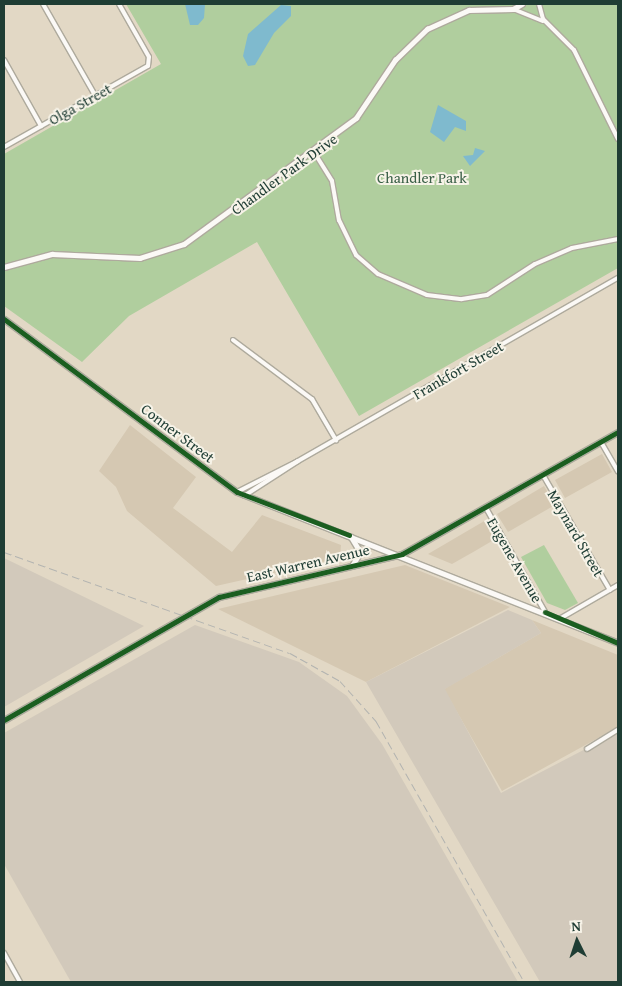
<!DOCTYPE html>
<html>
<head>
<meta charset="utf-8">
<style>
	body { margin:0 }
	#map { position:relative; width:622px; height:986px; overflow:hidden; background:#e2d8c5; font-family:"Gentium Book Plus",serif }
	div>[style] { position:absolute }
	.built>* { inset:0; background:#d5c8b2 }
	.industrial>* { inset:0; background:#d2c9bb }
	.green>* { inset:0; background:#b0ce9e }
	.water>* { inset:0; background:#7fbace }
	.roads { filter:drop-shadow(1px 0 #aeaa9d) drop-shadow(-1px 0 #aeaa9d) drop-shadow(0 1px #aeaa9d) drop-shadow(0 -1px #aeaa9d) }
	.minor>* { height:4px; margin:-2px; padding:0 2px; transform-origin:2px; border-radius:2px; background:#fbf9f6 }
	.tertiary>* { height:4.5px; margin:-2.25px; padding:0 2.25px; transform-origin:2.25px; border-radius:2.25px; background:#fbf9f6 }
	.secondary>* { height:5px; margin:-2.5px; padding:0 2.5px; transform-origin:2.5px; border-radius:2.5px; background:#fbf9f6 }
	.rail>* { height:1px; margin-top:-0.5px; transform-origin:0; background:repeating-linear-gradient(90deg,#b2b3b0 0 8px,transparent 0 12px) }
	.cycleway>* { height:5px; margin:-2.5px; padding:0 2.5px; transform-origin:2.5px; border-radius:2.5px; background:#1b5e20 }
	span { translate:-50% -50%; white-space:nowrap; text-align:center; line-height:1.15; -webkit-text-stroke:4px #f7f3e8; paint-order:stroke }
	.street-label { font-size:15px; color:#1f3d34 }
	.park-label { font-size:15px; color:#395f46 }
	.frame { position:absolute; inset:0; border:5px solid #1f3d34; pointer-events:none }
	.north { position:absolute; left:552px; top:916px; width:50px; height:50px; -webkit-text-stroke:4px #f7f3e8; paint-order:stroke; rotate:356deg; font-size:14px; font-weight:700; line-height:20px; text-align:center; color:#1f3d34 }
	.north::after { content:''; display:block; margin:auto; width:18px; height:22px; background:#1f3d34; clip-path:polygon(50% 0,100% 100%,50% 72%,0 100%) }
</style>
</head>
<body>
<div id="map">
	<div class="built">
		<i style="clip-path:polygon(130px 425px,196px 477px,173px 508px,232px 552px,262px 515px,341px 545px,340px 558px,216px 586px,127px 511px,116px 487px,99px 471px)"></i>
		<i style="clip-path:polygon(602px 454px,612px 472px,565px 498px,555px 480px)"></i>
		<i style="clip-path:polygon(544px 486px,555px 505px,508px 532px,497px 514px)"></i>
		<i style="clip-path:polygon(486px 520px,497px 538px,475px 551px,452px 564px,428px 554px)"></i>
		<i style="clip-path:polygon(405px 565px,510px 607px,366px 682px,218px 609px)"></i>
		<i style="clip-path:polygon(532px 620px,618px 655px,618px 727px,502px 791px,444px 689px,541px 633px)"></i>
	</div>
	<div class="industrial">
		<i style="clip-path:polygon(4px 558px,144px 626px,4px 707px)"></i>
		<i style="clip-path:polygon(508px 610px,532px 620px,541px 633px,445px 689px,501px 793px,618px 732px,618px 982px,540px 982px,366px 682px)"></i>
		<i style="clip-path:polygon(195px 625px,299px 662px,347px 696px,382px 744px,518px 982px,71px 982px,4px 864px,4px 733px)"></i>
	</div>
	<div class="green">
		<i style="clip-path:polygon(126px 4px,618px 4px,618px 268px,359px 416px,257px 242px,129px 316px,82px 362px,4px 306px,4px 154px,161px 64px)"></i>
		<i style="clip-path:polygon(544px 545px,578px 603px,565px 610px,547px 603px,521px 557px)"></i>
	</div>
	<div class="water">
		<i style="clip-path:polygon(185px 4px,205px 4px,204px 18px,198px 25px,190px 25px)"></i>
		<i style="clip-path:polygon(281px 5px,291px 6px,291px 16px,274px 33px,255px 65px,248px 66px,243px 56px,248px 34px)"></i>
		<i style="clip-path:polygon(438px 105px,466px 121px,466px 131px,455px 127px,444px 142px,430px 132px)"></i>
		<i style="clip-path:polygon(475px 148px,485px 151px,470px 166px,463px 156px,473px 155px)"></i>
	</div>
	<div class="roads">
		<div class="minor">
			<i style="left:43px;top:4px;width:105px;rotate:60.3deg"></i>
			<i style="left:539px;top:4px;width:16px;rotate:75deg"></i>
			<i style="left:543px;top:19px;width:44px;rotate:45deg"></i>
			<i style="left:574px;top:50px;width:99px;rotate:63.7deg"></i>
			<i style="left:513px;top:9px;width:32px;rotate:22deg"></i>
			<i style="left:4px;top:60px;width:76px;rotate:60.7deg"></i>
			<i style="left:4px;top:147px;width:165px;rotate:-29.4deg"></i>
			<i style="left:148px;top:66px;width:9px;rotate:-84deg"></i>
			<i style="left:149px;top:57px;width:61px;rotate:-119.5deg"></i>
			<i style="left:314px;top:152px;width:34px;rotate:58deg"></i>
			<i style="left:332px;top:181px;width:40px;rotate:80deg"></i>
			<i style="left:339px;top:220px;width:39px;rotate:64deg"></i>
			<i style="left:356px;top:255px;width:29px;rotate:41deg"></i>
			<i style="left:378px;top:274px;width:53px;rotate:23.2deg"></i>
			<i style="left:427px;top:295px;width:35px;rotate:7deg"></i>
			<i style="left:462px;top:299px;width:25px;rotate:-9deg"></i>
			<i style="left:487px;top:295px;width:57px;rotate:-32.9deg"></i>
			<i style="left:535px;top:264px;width:40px;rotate:-23.4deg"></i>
			<i style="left:572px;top:248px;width:47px;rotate:-11.1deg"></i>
			<i style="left:233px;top:340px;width:99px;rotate:36.8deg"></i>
			<i style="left:312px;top:399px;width:48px;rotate:59.7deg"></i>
			<i style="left:601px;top:442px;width:34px;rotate:60deg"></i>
			<i style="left:298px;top:461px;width:369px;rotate:-29.8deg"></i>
			<i style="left:543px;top:475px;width:133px;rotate:59.8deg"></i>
			<i style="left:237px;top:492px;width:68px;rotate:-26.9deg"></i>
			<i style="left:298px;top:461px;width:64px;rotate:147.1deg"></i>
			<i style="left:486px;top:508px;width:120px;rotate:60.4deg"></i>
			<i style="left:561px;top:618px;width:66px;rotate:-30.1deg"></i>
			<i style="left:587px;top:749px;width:36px;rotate:-32deg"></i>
			<i style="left:4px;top:953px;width:33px;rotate:61deg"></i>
		</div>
		<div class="tertiary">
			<i style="left:4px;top:267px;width:50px;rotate:-15.2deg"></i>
			<i style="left:52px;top:254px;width:88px;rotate:2.6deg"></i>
			<i style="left:140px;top:258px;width:46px;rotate:-17.7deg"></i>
			<i style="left:184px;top:244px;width:213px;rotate:-36.2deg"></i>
			<i style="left:356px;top:118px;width:70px;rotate:-56.1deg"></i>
			<i style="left:395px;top:60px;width:45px;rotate:-44.1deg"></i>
			<i style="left:427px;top:29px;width:46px;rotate:-24.3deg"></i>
			<i style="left:469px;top:10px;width:44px;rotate:-1.3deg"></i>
			<i style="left:513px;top:9px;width:10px;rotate:-29deg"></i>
		</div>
		<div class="secondary">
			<i style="left:4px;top:319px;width:290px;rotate:36.6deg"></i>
			<i style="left:237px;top:492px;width:410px;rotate:21.6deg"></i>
			<i style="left:351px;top:537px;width:17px;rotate:59deg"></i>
			<i style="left:360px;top:552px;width:16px;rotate:120deg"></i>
			<i style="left:4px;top:720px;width:248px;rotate:-29.8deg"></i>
			<i style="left:219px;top:597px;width:188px;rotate:-13.2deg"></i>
			<i style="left:402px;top:554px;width:248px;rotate:-29.5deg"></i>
		</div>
	</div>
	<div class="rail">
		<i style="left:4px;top:552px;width:303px;rotate:19.5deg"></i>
		<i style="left:290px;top:653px;width:57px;rotate:29.2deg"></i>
		<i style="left:340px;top:681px;width:54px;rotate:48deg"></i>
		<i style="left:376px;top:721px;width:300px;rotate:60.4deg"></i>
	</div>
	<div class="cycleway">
		<i style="left:4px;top:319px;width:290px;rotate:36.6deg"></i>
		<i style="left:237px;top:492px;width:120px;rotate:21deg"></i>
		<i style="left:545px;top:612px;width:79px;rotate:23deg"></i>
		<i style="left:4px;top:720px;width:248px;rotate:-29.8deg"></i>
		<i style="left:219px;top:597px;width:188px;rotate:-13.2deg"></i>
		<i style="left:402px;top:554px;width:248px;rotate:-29.5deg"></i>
	</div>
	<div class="street-label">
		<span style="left:80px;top:104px;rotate:-29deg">Olga Street</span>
		<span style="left:284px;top:174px;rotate:-36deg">Chandler Park Drive</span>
		<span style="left:458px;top:370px;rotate:-30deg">Frankfort Street</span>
		<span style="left:178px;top:433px;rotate:37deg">Conner Street</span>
		<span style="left:576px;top:533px;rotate:60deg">Maynard Street</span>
		<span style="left:515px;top:560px;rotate:60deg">Eugene Avenue</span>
		<span style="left:308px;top:563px;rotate:-13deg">East Warren Avenue</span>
	</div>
	<div class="park-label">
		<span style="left:422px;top:178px">Chandler Park</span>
	</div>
	<div class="frame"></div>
	<div class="north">N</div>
</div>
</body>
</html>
